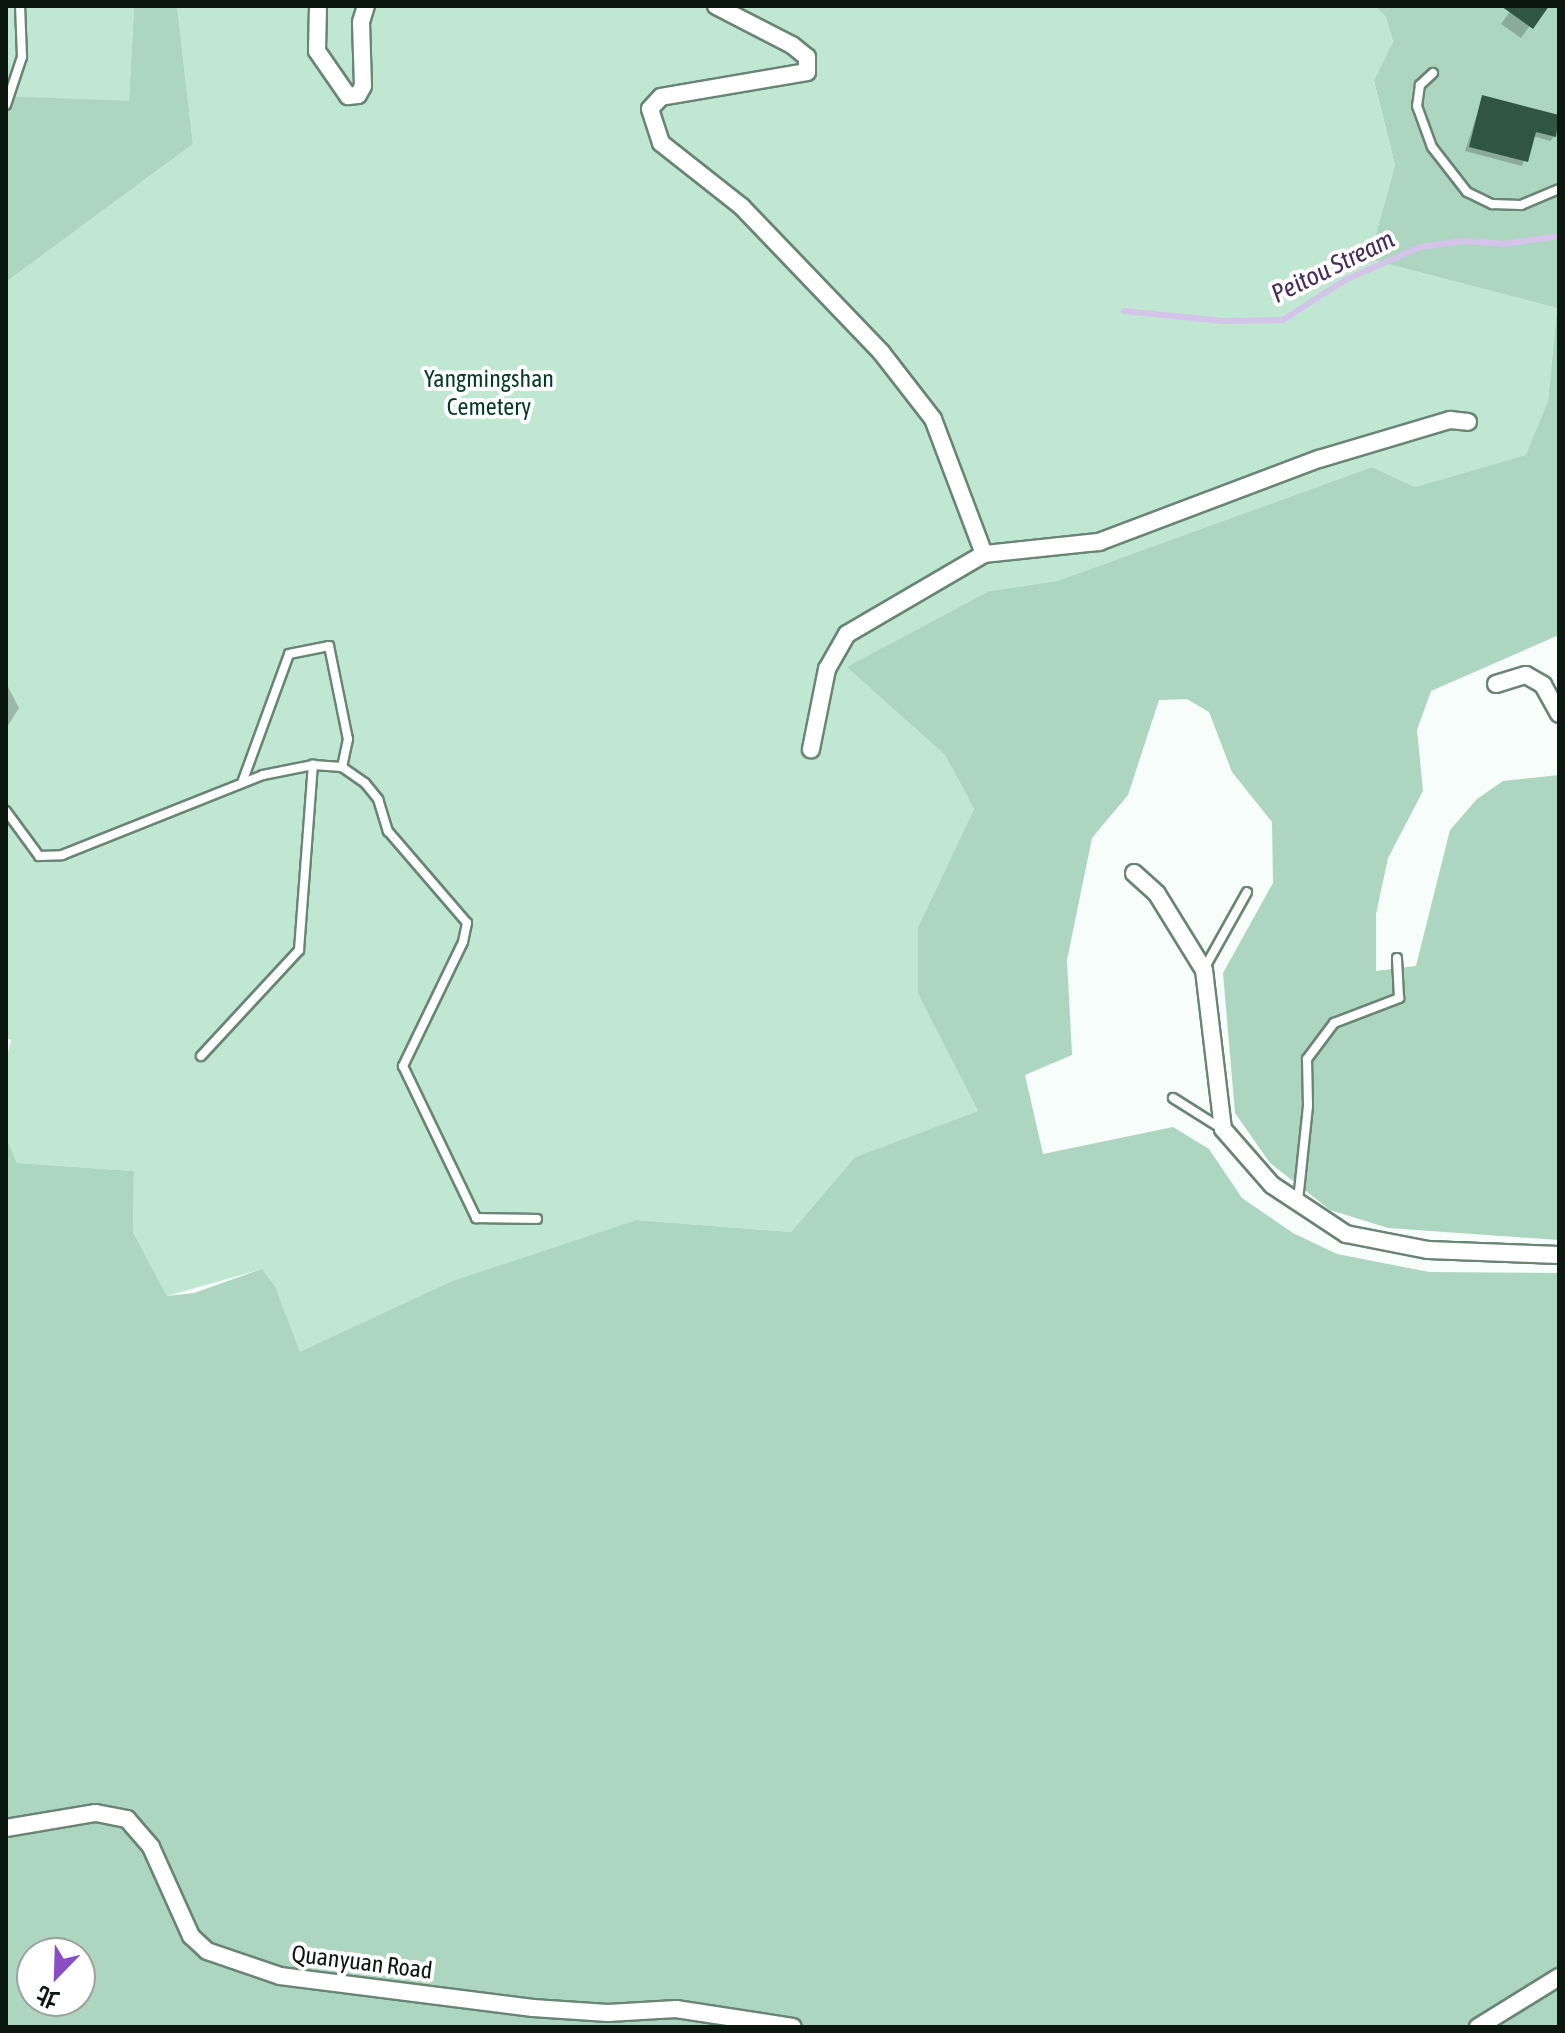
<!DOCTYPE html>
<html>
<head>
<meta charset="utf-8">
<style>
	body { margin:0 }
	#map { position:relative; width:1565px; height:2033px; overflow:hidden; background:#f7fdfa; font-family:"Asap Condensed","Noto Sans TC",sans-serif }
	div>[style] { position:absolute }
	.green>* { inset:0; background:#c0e7d1 }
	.forest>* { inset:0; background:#acd6bf }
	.shadow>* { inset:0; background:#0003 }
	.stream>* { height:6px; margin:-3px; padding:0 3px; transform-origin:3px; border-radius:3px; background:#d4c4ea }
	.building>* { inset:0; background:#305643 }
	.roads { filter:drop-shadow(2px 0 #688575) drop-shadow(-2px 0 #688575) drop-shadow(0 2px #688575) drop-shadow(0 -2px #688575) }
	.service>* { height:8px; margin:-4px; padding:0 4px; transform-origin:4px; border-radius:4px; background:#fff }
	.minor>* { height:16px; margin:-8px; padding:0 8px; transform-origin:8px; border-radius:8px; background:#fff }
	span { translate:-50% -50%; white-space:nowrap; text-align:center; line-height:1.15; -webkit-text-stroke:8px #fff; paint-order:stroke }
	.park-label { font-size:24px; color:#033b25 }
	.street-label { font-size:24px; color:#0b1610 }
	.water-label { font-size:26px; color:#442c5c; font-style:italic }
	.frame { position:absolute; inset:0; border:8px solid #0b1610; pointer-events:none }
	.north { position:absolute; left:16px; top:1937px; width:80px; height:80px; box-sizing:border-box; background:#fff; border:2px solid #9da29f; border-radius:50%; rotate:203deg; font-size:22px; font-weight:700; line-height:32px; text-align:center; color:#0b1610 }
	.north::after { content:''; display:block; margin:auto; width:28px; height:36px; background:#8a4dc3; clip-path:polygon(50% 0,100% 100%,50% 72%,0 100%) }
</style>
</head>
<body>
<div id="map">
	<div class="green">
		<i style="clip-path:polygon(6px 6px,134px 6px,129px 102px,6px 96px)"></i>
		<i style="clip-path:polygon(177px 6px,1375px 6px,1386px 17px,1393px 43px,1374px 82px,1395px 165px,1369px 259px,1557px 308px,1548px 401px,1527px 455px,1415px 487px,1372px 467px,1057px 581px,989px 591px,848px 667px,945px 755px,974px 809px,918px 927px,918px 994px,978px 1111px,855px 1157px,791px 1232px,636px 1220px,452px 1281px,300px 1353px,275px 1286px,262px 1269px,167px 1296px,133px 1232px,134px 1171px,17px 1163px,6px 1137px,6px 1061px,11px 1040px,6px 1038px,6px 282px,193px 144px)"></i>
	</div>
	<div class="forest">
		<i style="clip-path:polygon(134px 6px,177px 6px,193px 144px,6px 282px,6px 96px,129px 101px)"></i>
		<i style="clip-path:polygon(evenodd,1375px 6px,1559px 6px,1559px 635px,1431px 691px,1417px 730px,1423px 791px,1388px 858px,1376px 914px,1376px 971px,1416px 966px,1450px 830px,1477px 799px,1503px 781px,1559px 775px,1559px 1240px,1388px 1228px,1330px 1210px,1270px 1163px,1235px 1113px,1223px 973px,1273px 883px,1272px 822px,1232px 772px,1209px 712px,1187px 699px,1159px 700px,1128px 795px,1092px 838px,1067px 960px,1072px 1055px,1025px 1075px,1043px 1154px,1173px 1127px,1209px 1149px,1242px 1198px,1293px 1233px,1337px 1254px,1429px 1272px,1559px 1273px,1559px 2027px,6px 2027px,6px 1137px,17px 1163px,134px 1171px,133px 1232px,167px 1296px,194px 1293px,262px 1269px,275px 1286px,300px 1352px,452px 1281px,636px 1220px,791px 1232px,855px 1157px,978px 1111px,918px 994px,918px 927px,974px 809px,945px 755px,847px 667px,989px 591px,1057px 581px,1372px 467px,1415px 487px,1526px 455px,1548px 401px,1557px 308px,1369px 259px,1395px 165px,1374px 81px,1393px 42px,1386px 17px,1375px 6px,32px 1953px,80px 1953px,80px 2001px,32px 2001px,32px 1953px)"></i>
	</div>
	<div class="shadow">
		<i style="clip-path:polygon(1514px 6px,1544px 6px,1521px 38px,1501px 24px)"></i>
		<i style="clip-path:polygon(1483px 97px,1559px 117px,1555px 136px,1550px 141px,1533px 136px,1522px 166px,1465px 151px)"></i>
		<i style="clip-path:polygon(6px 683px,19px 708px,6px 729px)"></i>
	</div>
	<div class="stream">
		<i style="left:1124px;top:311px;width:100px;rotate:5.8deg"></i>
		<i style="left:1223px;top:321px;width:60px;rotate:-1deg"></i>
		<i style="left:1283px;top:320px;width:74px;rotate:-32.8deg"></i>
		<i style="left:1345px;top:280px;width:82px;rotate:-23.7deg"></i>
		<i style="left:1420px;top:247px;width:44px;rotate:-7.8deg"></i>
		<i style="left:1464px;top:241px;width:40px;rotate:4.3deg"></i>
		<i style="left:1504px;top:244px;width:56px;rotate:-8.3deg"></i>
	</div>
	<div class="building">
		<i style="clip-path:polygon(1501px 6px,1549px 6px,1533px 29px)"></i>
		<i style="clip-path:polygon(1482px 95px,1559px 115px,1556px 137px,1536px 132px,1528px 162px,1469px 147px)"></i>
	</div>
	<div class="roads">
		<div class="service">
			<i style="left:1433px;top:73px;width:18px;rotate:137deg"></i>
			<i style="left:1420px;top:85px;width:21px;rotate:98deg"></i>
			<i style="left:1417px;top:106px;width:44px;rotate:69.9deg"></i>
			<i style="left:1432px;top:147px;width:57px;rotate:52.1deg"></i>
			<i style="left:1467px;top:192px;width:28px;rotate:26deg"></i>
			<i style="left:1492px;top:204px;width:29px;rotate:2deg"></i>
			<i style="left:1521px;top:205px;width:41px;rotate:-22.8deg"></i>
			<i style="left:6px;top:105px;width:51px;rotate:-71.6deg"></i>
			<i style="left:22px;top:57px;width:51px;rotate:-92.2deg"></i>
			<i style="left:243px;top:780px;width:134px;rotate:-69.9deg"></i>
			<i style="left:289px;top:654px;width:41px;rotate:-11.3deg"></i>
			<i style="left:329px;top:646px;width:95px;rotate:78.5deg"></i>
			<i style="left:348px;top:739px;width:29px;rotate:102deg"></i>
			<i style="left:6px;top:811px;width:56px;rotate:53.7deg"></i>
			<i style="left:39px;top:856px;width:23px;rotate:-2deg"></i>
			<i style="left:62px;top:855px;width:216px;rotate:-21.7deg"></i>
			<i style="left:263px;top:775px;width:51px;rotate:-11.3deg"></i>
			<i style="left:313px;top:765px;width:29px;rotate:4deg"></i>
			<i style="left:342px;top:767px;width:28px;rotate:35deg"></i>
			<i style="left:365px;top:783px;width:21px;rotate:51deg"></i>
			<i style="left:378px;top:799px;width:34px;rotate:73deg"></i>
			<i style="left:388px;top:831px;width:121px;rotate:49.3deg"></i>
			<i style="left:467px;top:923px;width:19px;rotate:102deg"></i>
			<i style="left:463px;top:942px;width:138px;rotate:115.8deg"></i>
			<i style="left:403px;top:1066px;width:169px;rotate:64.3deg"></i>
			<i style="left:476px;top:1218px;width:61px;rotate:0.9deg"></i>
			<i style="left:1204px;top:969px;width:88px;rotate:-60.8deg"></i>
			<i style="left:201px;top:1056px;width:144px;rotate:-47.2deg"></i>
			<i style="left:299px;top:950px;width:186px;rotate:-85.7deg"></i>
			<i style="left:1173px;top:1098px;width:58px;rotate:32.3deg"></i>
			<i style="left:1298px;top:1201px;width:96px;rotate:-84deg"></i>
			<i style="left:1308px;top:1106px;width:47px;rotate:-91.2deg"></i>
			<i style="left:1307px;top:1059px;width:45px;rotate:-53.1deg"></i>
			<i style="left:1334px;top:1023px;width:70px;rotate:-21deg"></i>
			<i style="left:1399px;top:998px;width:40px;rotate:-92.9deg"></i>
		</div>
		<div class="minor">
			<i style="left:318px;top:6px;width:45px;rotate:91.3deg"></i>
			<i style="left:317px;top:51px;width:55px;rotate:55.4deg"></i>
			<i style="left:348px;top:96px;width:10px;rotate:-6deg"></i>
			<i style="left:358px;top:95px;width:10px;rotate:-61deg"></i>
			<i style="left:363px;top:86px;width:64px;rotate:-91.8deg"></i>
			<i style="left:361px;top:22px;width:17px;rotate:-73deg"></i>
			<i style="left:716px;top:6px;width:85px;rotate:27.2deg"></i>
			<i style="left:792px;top:45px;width:19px;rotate:39deg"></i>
			<i style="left:807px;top:57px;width:15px;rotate:90deg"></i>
			<i style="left:807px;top:72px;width:148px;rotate:170.3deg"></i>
			<i style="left:661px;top:97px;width:16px;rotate:133deg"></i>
			<i style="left:650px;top:109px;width:36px;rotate:72deg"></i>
			<i style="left:661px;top:143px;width:103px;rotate:38.3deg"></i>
			<i style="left:742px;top:207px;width:201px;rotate:46.2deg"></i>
			<i style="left:881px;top:352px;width:85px;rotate:52.2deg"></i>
			<i style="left:933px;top:419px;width:144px;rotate:69.3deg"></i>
			<i style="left:984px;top:554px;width:159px;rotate:149.7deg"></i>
			<i style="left:847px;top:634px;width:40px;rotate:119.7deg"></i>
			<i style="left:827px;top:669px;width:82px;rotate:101.3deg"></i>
			<i style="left:984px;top:554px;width:116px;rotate:-6deg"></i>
			<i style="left:1099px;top:542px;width:235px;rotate:-20.7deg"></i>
			<i style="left:1319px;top:459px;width:137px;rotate:-16.6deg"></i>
			<i style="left:1450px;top:420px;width:18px;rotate:6deg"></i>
			<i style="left:1496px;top:684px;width:31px;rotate:-17deg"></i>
			<i style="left:1526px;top:675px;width:20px;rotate:30deg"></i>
			<i style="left:1543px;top:685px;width:33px;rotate:61deg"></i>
			<i style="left:1134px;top:873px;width:31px;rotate:42deg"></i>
			<i style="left:1157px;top:894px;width:89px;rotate:58.3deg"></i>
			<i style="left:1204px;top:970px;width:160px;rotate:83.2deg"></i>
			<i style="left:1223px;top:1129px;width:74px;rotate:48.8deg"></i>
			<i style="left:1272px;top:1185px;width:89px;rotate:33.5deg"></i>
			<i style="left:1346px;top:1234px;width:84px;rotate:11deg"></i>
			<i style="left:1428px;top:1250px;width:131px;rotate:2.2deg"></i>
			<i style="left:6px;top:1828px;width:91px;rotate:-9.5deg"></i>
			<i style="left:96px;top:1813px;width:32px;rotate:11deg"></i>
			<i style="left:127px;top:1819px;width:37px;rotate:49deg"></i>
			<i style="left:151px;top:1847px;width:98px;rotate:65.8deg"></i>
			<i style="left:191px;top:1936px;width:22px;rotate:43deg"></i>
			<i style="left:207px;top:1951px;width:77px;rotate:18.9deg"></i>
			<i style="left:280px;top:1976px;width:255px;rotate:7.2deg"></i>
			<i style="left:533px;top:2008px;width:75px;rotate:3.8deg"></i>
			<i style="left:608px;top:2013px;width:68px;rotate:-3.4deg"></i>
			<i style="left:676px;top:2009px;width:118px;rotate:8.7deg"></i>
			<i style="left:1478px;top:2027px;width:95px;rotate:-31.7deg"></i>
		</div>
	</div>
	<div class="park-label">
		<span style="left:489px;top:393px">Yangmingshan<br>Cemetery</span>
	</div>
	<div class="street-label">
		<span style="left:362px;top:1962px;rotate:7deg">Quanyuan Road</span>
	</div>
	<div class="water-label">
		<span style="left:1333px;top:267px;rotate:-26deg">Peitou Stream</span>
	</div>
	<div class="frame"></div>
	<div class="north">北</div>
</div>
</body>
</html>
